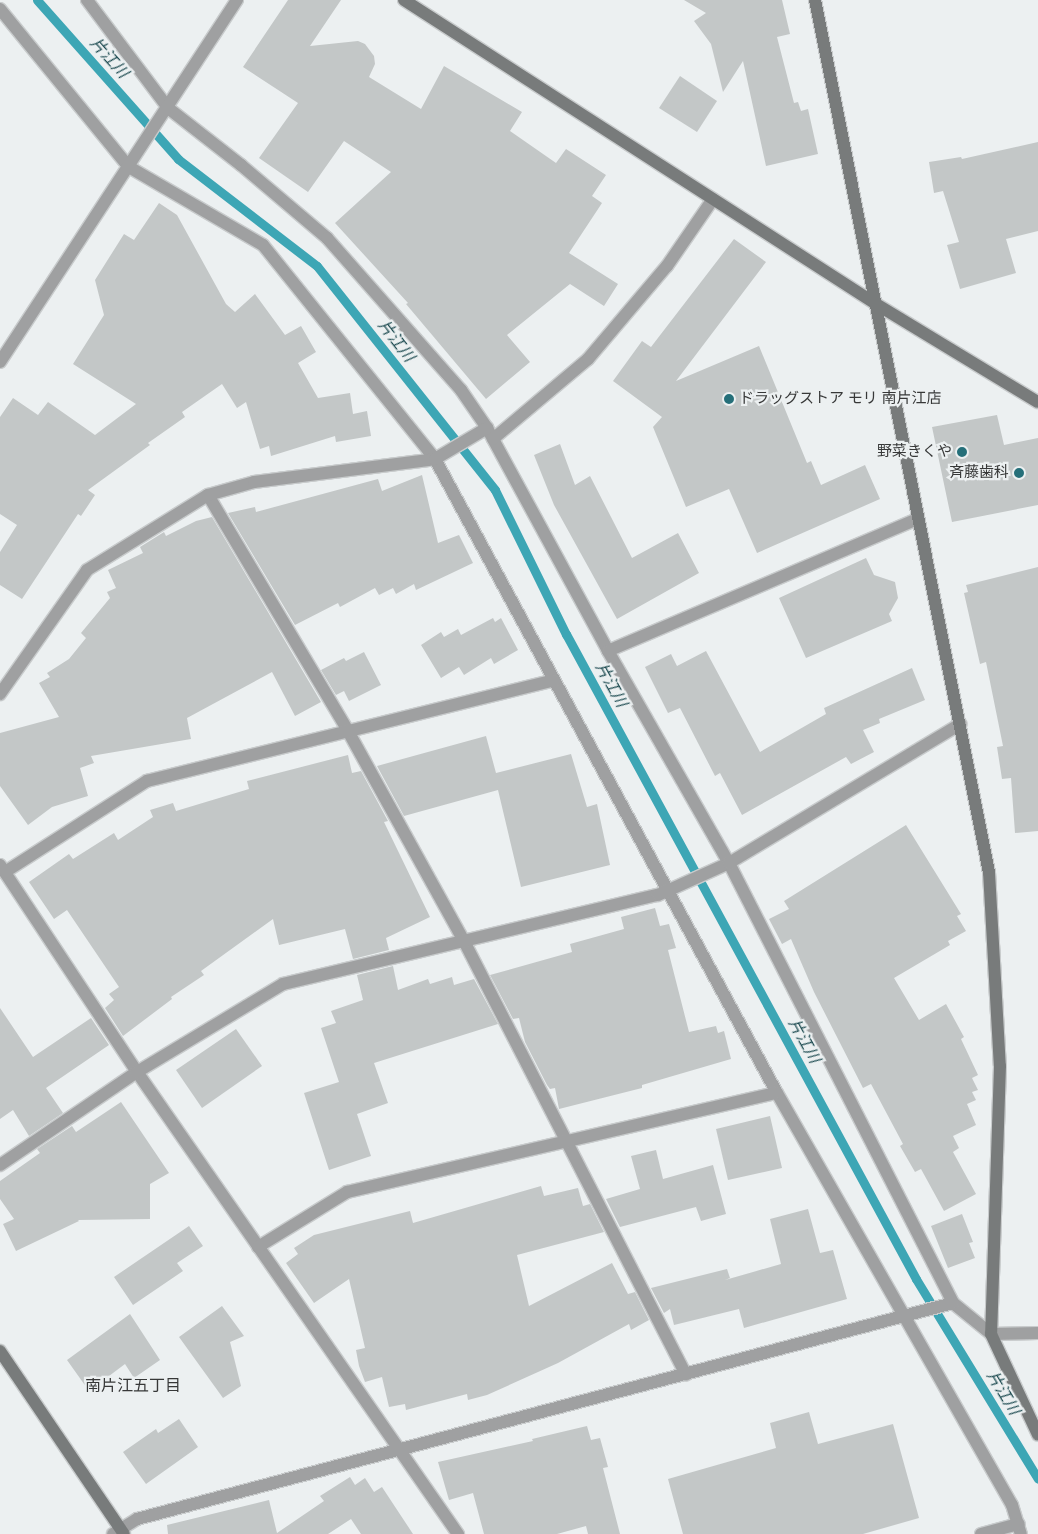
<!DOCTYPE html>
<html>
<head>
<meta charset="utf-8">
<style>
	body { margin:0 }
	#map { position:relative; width:1038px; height:1534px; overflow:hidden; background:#ecf0f1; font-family:"Times New Roman","Noto Sans JP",serif }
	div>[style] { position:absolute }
	.stream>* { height:9px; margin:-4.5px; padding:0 4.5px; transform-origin:4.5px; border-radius:4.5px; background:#3da6b5 }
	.building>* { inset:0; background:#c3c7c7 }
	.roads { filter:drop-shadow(1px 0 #c8cbcc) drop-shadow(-1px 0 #c8cbcc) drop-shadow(0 1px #c8cbcc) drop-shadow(0 -1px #c8cbcc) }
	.street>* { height:12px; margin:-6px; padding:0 6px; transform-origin:6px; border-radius:6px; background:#9fa0a1 }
	.secondary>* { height:12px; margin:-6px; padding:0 6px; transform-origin:6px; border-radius:6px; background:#787b7b }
	.dots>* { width:14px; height:14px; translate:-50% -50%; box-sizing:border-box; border:2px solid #ecf0f1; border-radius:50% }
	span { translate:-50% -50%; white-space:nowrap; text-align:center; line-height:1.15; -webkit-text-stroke:4.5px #ecf0f1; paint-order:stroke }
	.poi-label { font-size:15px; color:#373838 }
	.left { translate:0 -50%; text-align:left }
	.right { translate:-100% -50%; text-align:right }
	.water-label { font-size:16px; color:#1b494f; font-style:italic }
	.neighbourhood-label { font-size:16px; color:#373838 }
</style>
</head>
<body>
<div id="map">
	<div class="stream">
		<i style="left:37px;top:0;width:213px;rotate:48.4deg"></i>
		<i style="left:178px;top:159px;width:175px;rotate:37.6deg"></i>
		<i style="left:317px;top:266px;width:286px;rotate:51.5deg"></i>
		<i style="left:495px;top:490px;width:161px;rotate:63.8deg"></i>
		<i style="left:566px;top:634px;width:734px;rotate:61.51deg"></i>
		<i style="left:916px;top:1279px;width:234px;rotate:58.6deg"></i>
	</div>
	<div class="building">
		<i style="clip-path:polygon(288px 0,341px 0,310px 46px,358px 41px,365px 44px,374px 56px,375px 64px,369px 77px,421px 109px,444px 66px,522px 112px,510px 131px,556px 163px,566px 149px,606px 175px,592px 196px,602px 203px,569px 253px,618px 284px,604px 306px,570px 284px,507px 335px,530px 362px,486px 399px,406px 304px,408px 303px,335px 223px,391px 172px,344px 141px,308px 192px,259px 158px,298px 103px,243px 67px)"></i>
		<i style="clip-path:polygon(684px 0,782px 0,790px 34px,777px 37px,794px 103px,798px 102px,801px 111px,808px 109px,818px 154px,766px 166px,743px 61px,723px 92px,711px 44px,694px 21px,706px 13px)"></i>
		<i style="clip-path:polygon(680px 76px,717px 101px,697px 132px,659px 108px)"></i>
		<i style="clip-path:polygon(1038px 142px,1038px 231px,1006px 239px,1016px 273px,960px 289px,947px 245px,959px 242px,943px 191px,934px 193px,929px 162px,961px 157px,962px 159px)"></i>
		<i style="clip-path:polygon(159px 203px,177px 215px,226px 304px,235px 312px,255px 294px,285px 335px,301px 326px,316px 352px,298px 363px,318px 398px,350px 393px,353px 414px,367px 411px,371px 436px,336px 442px,335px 436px,271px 456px,269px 446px,260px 449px,246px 402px,237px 408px,222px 384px,182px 412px,185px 417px,148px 443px,150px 445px,88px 490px,95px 495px,81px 516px,78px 514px,22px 599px,0 585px,0 552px,17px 525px,0 514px,0 417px,13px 398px,38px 415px,48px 402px,95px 435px,136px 404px,73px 364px,104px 315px,95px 280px,124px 234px,134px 240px)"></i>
		<i style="clip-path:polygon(734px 239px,766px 262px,676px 381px,759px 346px,807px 463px,811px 461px,821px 485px,865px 465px,880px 499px,757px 553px,729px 489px,686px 507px,653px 427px,662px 417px,613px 381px,642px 341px,651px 347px)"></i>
		<i style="clip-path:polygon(997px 415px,1004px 445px,1038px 438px,1038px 505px,952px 522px,932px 427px)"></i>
		<i style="clip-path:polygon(560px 444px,575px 485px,590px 476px,632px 558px,678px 533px,699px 573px,617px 619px,554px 505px,534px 455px)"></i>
		<i style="clip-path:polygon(422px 475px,438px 543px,459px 535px,473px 563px,416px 590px,414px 584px,396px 594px,393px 588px,379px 595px,375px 588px,340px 607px,338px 603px,295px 625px,228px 513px,255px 507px,256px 512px,378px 479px,382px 491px)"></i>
		<i style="clip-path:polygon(212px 517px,321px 702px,295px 716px,272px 672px,187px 718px,191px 739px,91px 756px,94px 763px,80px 768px,88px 796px,52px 807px,28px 825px,0 786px,0 733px,59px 717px,39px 683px,50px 677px,47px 673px,69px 659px,86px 638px,81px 633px,110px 598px,107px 592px,116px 588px,108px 570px,143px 553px,140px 547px,164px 532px,166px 536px,196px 521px)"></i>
		<i style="clip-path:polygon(866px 558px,874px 575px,895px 582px,898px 598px,889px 614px,892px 621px,806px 658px,779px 598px)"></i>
		<i style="clip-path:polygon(1038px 567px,1038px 831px,1015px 833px,1011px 778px,1002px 779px,997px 747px,1003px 746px,986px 662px,980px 664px,964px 593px,968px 592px,966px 585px)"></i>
		<i style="clip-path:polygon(493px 618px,495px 622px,501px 618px,518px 650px,494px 664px,491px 658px,464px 675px,459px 667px,441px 678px,421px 645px,441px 632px,444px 637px,458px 629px,461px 635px)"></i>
		<i style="clip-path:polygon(706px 651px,760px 752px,826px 714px,824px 708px,912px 668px,925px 700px,879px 719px,880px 723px,863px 730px,874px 752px,851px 764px,846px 757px,742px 815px,720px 773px,715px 776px,680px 708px,668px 713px,645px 667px,671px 654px,677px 666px)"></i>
		<i style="clip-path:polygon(364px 652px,381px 685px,349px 701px,344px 691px,336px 695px,321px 670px,344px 658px,346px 661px)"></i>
		<i style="clip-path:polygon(486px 736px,496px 773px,571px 754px,587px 807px,597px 804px,610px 865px,521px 887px,498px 790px,404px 816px,377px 766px)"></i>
		<i style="clip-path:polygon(348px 755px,352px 773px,361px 771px,388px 821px,384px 822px,430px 917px,386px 938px,389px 950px,353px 959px,345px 929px,279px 945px,273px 919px,201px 971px,204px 975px,171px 997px,172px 999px,123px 1036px,105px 1008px,114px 1000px,109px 994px,119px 987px,67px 910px,54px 919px,29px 882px,69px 854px,73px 859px,114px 833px,118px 840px,153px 817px,150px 810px,173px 803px,176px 811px,249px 789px,247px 781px)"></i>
		<i style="clip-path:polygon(906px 825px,961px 914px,957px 916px,966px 931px,948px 941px,950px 945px,894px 978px,919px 1020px,946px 1004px,964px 1037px,961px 1039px,978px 1075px,972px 1078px,978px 1090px,972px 1092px,976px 1100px,967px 1104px,976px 1125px,953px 1136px,959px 1148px,953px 1152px,976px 1194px,944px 1211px,921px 1169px,915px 1172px,900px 1146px,903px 1144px,871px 1084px,863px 1088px,814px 992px,791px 939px,782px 944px,769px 919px,789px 909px,784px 901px)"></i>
		<i style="clip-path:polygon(655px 908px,660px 926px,669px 924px,676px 948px,668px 950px,689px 1032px,716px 1026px,718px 1033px,724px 1031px,731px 1059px,642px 1085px,642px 1088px,559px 1109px,555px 1088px,550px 1089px,547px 1085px,525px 1042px,519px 1018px,513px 1019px,490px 975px,572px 952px,570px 944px,624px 929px,621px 917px)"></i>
		<i style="clip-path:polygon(393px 966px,398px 990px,428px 979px,430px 984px,452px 977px,454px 985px,474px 979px,498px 1024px,374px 1063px,388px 1103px,357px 1114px,371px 1156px,329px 1170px,304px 1093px,339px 1082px,321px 1028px,336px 1023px,331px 1011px,363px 1000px,357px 975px)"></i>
		<i style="clip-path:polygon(0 1008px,33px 1057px,91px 1018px,109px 1045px,46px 1088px,63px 1113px,29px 1136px,13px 1110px,0 1119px)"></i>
		<i style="clip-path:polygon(236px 1029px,262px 1066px,202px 1108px,176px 1070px)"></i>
		<i style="clip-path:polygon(121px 1102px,169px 1173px,150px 1184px,150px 1219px,78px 1220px,79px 1221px,16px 1251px,3px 1224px,14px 1219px,0 1199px,0 1181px,40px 1153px,37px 1149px,72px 1126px,76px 1132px)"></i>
		<i style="clip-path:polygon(770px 1116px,782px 1168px,728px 1180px,716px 1129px)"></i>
		<i style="clip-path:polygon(656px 1150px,663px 1179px,713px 1165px,726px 1214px,701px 1221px,696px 1207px,620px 1227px,606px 1199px,640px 1189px,631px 1156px)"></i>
		<i style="clip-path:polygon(541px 1186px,544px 1196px,578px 1188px,583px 1206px,590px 1204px,604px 1232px,517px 1255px,529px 1306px,612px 1263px,628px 1294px,635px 1292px,649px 1320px,631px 1330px,629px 1324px,558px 1363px,487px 1395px,468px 1400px,467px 1394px,406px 1410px,405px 1404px,389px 1407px,382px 1377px,365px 1382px,359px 1366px,356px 1350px,365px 1348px,349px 1279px,314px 1303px,286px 1263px,298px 1254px,294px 1248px,314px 1235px,410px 1211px,413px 1223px)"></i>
		<i style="clip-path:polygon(808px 1209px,820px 1253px,833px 1250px,847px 1299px,744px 1328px,739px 1309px,674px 1325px,670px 1309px,664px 1313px,651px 1288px,727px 1269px,730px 1278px,725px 1280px,781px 1264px,770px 1219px)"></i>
		<i style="clip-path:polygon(962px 1214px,973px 1242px,969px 1243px,975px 1258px,948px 1268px,931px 1226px)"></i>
		<i style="clip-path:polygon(189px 1226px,203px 1246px,177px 1263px,183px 1271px,133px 1305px,114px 1277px)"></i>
		<i style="clip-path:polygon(222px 1306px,244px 1336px,230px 1342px,241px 1386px,223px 1398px,179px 1337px)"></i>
		<i style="clip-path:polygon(130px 1314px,160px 1360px,134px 1378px,125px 1364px,89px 1391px,67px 1360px)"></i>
		<i style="clip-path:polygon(809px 1412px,818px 1444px,893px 1424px,919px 1518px,863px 1534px,683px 1534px,668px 1479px,776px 1448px,770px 1423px)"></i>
		<i style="clip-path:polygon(179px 1419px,198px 1447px,146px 1484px,123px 1452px,156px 1429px,158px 1433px)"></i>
		<i style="clip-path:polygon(587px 1426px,591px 1440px,600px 1438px,608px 1467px,603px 1468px,620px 1534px,588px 1534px,586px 1526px,557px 1534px,484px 1534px,473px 1493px,449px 1500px,438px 1462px,533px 1441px,532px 1439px)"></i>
		<i style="clip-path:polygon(350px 1477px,355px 1485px,365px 1478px,374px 1492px,382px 1487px,413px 1534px,361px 1534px,351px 1519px,328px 1534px,168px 1534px,167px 1525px,269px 1500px,277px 1533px,324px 1501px,320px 1496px)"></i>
	</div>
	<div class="roads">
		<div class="street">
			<i style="left:87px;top:0;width:135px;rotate:53.1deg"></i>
			<i style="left:168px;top:108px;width:93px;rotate:38deg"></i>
			<i style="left:241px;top:165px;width:113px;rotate:40.3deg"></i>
			<i style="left:327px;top:238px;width:203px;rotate:48.6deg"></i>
			<i style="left:461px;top:390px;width:46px;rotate:55.6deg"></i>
			<i style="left:487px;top:428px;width:254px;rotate:61.5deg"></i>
			<i style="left:608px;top:651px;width:244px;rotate:60.3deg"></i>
			<i style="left:729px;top:863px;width:494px;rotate:63deg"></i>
			<i style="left:953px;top:1303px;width:49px;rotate:39.2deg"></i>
			<i style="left:991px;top:1334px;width:47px;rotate:-1.2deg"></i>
			<i style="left:0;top:9px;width:204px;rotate:50.8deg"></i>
			<i style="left:129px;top:167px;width:155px;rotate:30.2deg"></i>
			<i style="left:263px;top:245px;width:275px;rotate:51.2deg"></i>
			<i style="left:435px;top:459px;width:720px;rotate:61.66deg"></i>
			<i style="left:777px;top:1093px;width:474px;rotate:60.3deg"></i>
			<i style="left:1012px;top:1505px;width:30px;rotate:73deg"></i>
			<i style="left:0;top:362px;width:433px;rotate:-56.8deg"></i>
			<i style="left:493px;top:439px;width:124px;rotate:-40.1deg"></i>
			<i style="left:588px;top:359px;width:122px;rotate:-49.7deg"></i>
			<i style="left:667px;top:266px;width:81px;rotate:-55.5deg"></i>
			<i style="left:208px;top:495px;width:274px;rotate:59.3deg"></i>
			<i style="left:348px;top:731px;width:240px;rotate:61.1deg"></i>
			<i style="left:464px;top:941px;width:487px;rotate:62.9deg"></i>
			<i style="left:608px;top:651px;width:336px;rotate:-23.1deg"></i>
			<i style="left:0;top:694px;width:151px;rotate:-54.9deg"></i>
			<i style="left:87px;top:570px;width:142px;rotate:-31.8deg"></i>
			<i style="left:208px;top:495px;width:48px;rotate:-15.8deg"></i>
			<i style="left:254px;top:482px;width:182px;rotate:-7.2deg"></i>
			<i style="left:435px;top:459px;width:61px;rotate:-30.8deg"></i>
			<i style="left:0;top:865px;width:248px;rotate:56.5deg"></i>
			<i style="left:137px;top:1072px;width:563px;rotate:55.21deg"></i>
			<i style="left:5px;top:872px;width:169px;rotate:-32.7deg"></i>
			<i style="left:147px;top:781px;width:419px;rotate:-13.9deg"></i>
			<i style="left:0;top:1165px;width:166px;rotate:-34.2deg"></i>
			<i style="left:137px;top:1072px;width:170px;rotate:-31.1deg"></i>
			<i style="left:283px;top:984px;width:385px;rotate:-13.4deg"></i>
			<i style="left:658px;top:895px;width:78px;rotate:-24.3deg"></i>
			<i style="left:729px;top:863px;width:270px;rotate:-31deg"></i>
			<i style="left:258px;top:1247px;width:105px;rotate:-31.7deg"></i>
			<i style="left:347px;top:1192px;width:441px;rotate:-13deg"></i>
			<i style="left:113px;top:1534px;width:28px;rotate:-32deg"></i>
			<i style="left:137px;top:1519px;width:844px;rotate:-14.83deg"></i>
			<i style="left:981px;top:1534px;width:39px;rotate:-15deg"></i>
		</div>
		<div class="secondary">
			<i style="left:404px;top:0;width:561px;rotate:32.78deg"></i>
			<i style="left:876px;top:304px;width:189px;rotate:31.2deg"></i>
			<i style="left:815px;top:0;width:889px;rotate:78.72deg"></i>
			<i style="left:989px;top:872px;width:194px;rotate:86.8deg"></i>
			<i style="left:1000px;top:1066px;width:268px;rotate:91.9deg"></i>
			<i style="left:991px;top:1334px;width:111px;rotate:65deg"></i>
			<i style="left:0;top:1351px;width:221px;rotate:55.9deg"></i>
		</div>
	</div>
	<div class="dots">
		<i style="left:729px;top:399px;background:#256f79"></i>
		<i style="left:962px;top:452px;background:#256f79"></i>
		<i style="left:1019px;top:473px;background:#256f79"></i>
	</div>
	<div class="poi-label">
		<span class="left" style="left:739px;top:399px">ドラッグストア モリ 南片江店</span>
		<span class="right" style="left:952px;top:452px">野菜きくや</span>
		<span class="right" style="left:1009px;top:473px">斉藤歯科</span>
	</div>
	<div class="water-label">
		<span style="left:109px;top:58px;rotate:48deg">片江川</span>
		<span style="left:396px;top:341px;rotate:52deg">片江川</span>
		<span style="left:611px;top:685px;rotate:61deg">片江川</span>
		<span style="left:804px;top:1041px;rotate:61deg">片江川</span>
		<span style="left:1003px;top:1393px;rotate:59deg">片江川</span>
	</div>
	<div class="neighbourhood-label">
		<span style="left:133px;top:1386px">南片江五丁目</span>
	</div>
</div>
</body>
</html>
